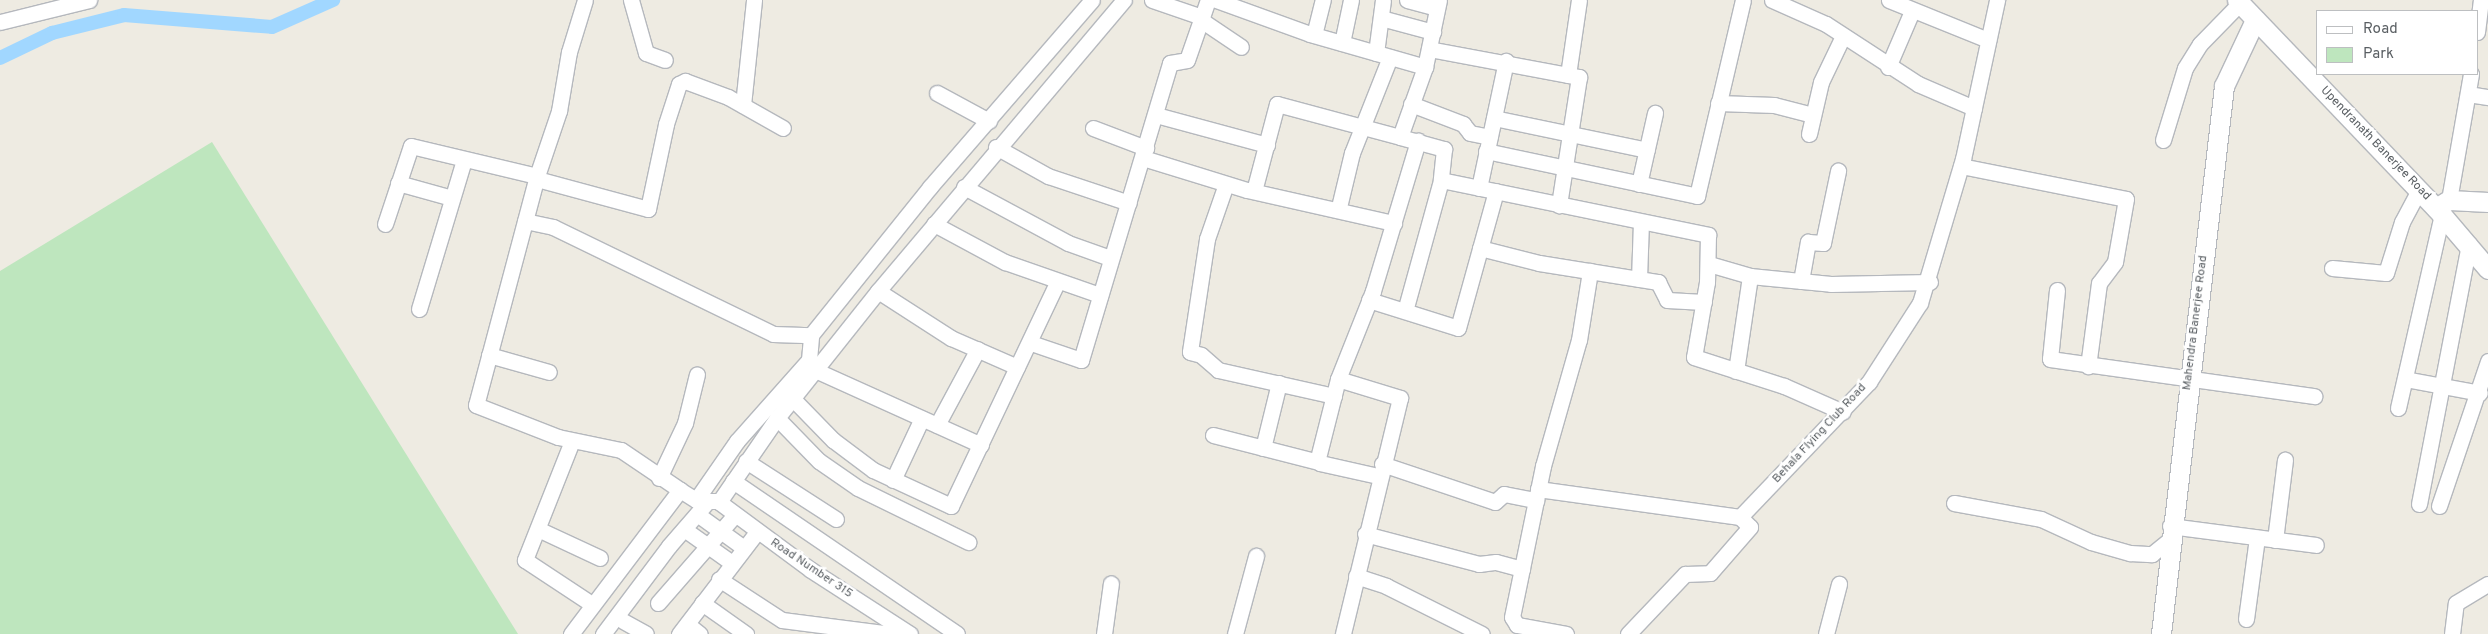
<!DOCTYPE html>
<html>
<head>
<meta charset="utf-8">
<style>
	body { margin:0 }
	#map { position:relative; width:2488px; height:634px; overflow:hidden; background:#eeebe2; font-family:Overpass,sans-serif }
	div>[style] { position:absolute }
	.green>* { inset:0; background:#bee6be }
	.canal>* { height:14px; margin:-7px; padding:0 7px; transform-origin:7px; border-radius:7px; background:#a1d7ff }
	.roads { filter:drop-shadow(1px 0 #b5b8bd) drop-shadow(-1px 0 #b5b8bd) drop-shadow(0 1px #b5b8bd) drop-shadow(0 -1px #b5b8bd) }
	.minor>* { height:15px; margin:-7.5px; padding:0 7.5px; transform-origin:7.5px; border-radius:7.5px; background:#fff }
	.tertiary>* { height:19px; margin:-9.5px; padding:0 9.5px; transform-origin:9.5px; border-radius:9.5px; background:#fff }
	span { translate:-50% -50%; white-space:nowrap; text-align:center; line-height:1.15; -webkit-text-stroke:5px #fff; paint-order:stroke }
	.street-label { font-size:12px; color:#5a5f63 }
	.legend { position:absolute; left:2316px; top:10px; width:162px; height:65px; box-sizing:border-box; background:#fff; border:1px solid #bdbfc1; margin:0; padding:6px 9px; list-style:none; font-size:15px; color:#5a5f63 }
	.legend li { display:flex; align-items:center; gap:10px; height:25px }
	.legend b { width:25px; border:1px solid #bdbfc1 }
</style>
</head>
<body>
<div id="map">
	<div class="green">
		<i style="clip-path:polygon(212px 142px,518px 634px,0 634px,0 271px)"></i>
	</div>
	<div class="canal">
		<i style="left:0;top:58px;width:58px;rotate:-25.7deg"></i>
		<i style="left:52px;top:33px;width:74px;rotate:-14deg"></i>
		<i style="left:124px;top:15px;width:148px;rotate:4.6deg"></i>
		<i style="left:272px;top:27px;width:67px;rotate:-23.9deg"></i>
	</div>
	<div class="roads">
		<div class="minor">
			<i style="left:631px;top:0;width:55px;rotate:74.2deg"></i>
			<i style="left:646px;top:53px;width:20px;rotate:20deg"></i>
			<i style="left:1152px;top:0;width:53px;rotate:18.8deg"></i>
			<i style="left:1202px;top:17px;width:18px;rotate:-71deg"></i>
			<i style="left:1216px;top:0;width:100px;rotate:19.9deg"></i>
			<i style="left:1310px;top:34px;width:120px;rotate:16deg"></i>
			<i style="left:1407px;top:0;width:31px;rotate:15deg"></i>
			<i style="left:1439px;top:0;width:68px;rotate:101.8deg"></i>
			<i style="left:1425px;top:67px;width:74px;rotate:109.7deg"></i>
			<i style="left:1400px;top:137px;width:46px;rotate:15.3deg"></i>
			<i style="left:1444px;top:149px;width:31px;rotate:96deg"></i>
			<i style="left:1441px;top:180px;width:273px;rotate:11.6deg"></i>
			<i style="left:1708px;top:235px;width:47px;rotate:91.2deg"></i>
			<i style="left:1707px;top:282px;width:76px;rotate:99.8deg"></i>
			<i style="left:1694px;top:357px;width:95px;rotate:17.9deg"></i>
			<i style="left:1784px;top:386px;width:64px;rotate:23.8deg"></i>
			<i style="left:1772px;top:0;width:59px;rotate:24deg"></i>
			<i style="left:1826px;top:24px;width:110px;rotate:33.1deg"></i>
			<i style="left:1918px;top:84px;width:61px;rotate:23.2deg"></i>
			<i style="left:1889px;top:0;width:107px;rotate:22deg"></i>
			<i style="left:1381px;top:18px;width:54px;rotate:15.1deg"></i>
			<i style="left:1201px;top:20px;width:48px;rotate:34deg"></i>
			<i style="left:0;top:22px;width:92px;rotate:-13.9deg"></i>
			<i style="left:2477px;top:32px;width:32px;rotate:-83deg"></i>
			<i style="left:1314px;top:35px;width:36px;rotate:-76deg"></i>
			<i style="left:1342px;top:43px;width:44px;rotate:-78.2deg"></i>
			<i style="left:1429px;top:49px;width:153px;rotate:10.6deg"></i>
			<i style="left:1579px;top:77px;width:130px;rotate:98.9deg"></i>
			<i style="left:1376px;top:53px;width:53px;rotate:-82.5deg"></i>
			<i style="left:1888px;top:67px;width:61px;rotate:-66.8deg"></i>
			<i style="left:1568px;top:75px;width:76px;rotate:-81.7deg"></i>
			<i style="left:937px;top:93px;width:59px;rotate:28.3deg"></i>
			<i style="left:2468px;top:94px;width:20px;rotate:9deg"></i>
			<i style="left:1718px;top:103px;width:56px;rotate:2deg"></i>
			<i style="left:1774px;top:105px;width:40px;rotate:14.4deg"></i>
			<i style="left:1411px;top:104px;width:56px;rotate:21deg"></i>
			<i style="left:1463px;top:124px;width:11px;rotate:52deg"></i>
			<i style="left:1470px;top:133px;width:20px;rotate:11deg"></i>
			<i style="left:743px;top:105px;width:106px;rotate:-84deg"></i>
			<i style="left:1156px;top:115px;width:115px;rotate:15.1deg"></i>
			<i style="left:1494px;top:118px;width:156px;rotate:11.8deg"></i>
			<i style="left:1093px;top:128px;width:57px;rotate:20.7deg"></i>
			<i style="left:1809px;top:134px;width:53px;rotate:-77deg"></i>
			<i style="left:1821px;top:82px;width:51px;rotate:-64.4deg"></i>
			<i style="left:2163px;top:140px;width:75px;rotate:-73deg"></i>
			<i style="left:2185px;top:68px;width:28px;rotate:-58deg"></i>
			<i style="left:2200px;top:44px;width:57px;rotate:-45.7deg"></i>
			<i style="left:996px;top:147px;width:60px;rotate:29.1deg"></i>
			<i style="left:1048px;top:176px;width:85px;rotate:18.4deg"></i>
			<i style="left:1486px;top:151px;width:216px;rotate:12deg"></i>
			<i style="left:1697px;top:196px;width:201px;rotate:-76.8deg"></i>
			<i style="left:1143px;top:158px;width:109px;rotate:17.1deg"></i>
			<i style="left:1247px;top:190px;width:151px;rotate:12.7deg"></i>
			<i style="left:1961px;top:166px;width:168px;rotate:11.3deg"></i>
			<i style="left:2126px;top:199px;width:64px;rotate:99.9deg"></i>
			<i style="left:2115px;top:262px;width:26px;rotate:127deg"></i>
			<i style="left:2099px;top:283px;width:84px;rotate:97.5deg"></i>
			<i style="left:537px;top:176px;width:237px;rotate:104.9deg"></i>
			<i style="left:476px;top:405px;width:88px;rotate:21.3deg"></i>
			<i style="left:558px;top:437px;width:64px;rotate:11.7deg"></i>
			<i style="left:621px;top:450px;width:71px;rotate:34.1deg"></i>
			<i style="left:537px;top:179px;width:115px;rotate:15.1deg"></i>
			<i style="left:648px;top:209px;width:87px;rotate:-78deg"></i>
			<i style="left:666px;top:124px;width:42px;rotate:-72deg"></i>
			<i style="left:679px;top:84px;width:7px;rotate:-27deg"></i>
			<i style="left:685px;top:81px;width:46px;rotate:20.4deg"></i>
			<i style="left:728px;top:97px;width:63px;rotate:29.4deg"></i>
			<i style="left:398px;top:183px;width:56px;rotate:15.5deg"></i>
			<i style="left:1226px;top:184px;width:58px;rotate:109.1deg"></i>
			<i style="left:1207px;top:239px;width:114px;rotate:98.6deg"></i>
			<i style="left:1190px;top:352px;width:11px;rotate:15deg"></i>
			<i style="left:1201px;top:355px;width:23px;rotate:41deg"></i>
			<i style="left:1218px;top:370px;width:119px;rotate:12.6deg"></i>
			<i style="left:1639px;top:184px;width:73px;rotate:-77.3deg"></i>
			<i style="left:964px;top:187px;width:118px;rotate:28.3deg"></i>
			<i style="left:1068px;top:243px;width:45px;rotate:19.7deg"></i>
			<i style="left:1479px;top:188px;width:130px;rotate:-78deg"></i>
			<i style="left:1254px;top:191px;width:90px;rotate:-75.2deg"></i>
			<i style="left:1277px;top:104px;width:127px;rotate:15deg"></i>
			<i style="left:2449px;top:200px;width:128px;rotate:-80.1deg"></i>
			<i style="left:1339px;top:207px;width:56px;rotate:-76.5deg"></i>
			<i style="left:1352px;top:153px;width:103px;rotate:-68.4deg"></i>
			<i style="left:525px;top:221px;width:29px;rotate:12deg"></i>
			<i style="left:553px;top:227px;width:245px;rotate:25.9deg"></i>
			<i style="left:773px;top:334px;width:38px;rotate:2deg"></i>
			<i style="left:385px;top:224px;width:82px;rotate:-71.6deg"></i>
			<i style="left:411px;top:146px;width:130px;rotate:13.4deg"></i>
			<i style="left:537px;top:176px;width:69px;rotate:-71.3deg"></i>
			<i style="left:559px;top:111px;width:60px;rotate:-80.4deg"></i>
			<i style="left:569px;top:52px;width:54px;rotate:-72.9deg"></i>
			<i style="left:934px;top:224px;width:81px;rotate:28.2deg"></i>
			<i style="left:1005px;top:262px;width:101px;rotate:19.2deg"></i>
			<i style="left:1480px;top:248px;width:61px;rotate:14.3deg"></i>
			<i style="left:1539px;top:263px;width:121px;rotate:9.1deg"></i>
			<i style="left:1658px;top:282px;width:20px;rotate:63deg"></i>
			<i style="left:1667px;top:300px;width:37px;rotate:3deg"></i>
			<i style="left:1709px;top:264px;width:43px;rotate:16.3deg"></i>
			<i style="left:1750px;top:276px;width:81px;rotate:5.6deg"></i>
			<i style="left:1831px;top:284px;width:99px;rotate:-1.2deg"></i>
			<i style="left:2332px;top:268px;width:54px;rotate:5.3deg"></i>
			<i style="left:2386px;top:273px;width:53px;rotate:-72.6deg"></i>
			<i style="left:2402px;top:222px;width:36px;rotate:-62deg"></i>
			<i style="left:1639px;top:279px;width:56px;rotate:-88deg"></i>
			<i style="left:1801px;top:281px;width:40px;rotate:-80deg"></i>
			<i style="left:1808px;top:242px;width:15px;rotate:4deg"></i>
			<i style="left:1823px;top:243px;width:74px;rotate:-78.2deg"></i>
			<i style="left:2057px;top:290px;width:69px;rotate:95.8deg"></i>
			<i style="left:2050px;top:359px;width:267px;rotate:8deg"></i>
			<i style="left:878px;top:291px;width:87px;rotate:32.8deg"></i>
			<i style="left:951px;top:338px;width:72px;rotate:23.7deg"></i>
			<i style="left:1369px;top:300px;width:93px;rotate:17.5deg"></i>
			<i style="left:1458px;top:328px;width:142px;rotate:-74.5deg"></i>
			<i style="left:419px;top:309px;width:156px;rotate:-73.2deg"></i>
			<i style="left:1405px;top:311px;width:136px;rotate:-74.6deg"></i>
			<i style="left:1031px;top:343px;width:53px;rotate:18.8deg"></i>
			<i style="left:1081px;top:360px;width:310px;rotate:-73.3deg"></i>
			<i style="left:1170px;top:63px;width:17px;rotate:-10deg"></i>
			<i style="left:1187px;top:60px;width:46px;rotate:-70.8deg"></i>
			<i style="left:489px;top:355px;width:62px;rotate:15.8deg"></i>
			<i style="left:815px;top:370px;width:182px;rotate:24.3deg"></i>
			<i style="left:1736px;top:371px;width:96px;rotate:-81.6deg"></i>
			<i style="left:1338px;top:379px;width:65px;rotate:17deg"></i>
			<i style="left:1400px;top:398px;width:243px;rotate:103.6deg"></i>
			<i style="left:2405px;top:379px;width:76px;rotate:10.6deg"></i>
			<i style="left:792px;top:398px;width:59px;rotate:45.7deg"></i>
			<i style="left:833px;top:440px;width:50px;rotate:36.9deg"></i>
			<i style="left:873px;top:470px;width:86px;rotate:24.8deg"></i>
			<i style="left:951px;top:506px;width:247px;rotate:-64.6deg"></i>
			<i style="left:2398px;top:408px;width:199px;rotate:-77.2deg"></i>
			<i style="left:777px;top:418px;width:60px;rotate:45.7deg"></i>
			<i style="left:819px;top:461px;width:47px;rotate:34.7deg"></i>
			<i style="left:858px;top:488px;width:123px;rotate:26.1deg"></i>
			<i style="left:937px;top:425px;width:86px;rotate:-61.7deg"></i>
			<i style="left:1213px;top:435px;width:108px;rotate:14.4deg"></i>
			<i style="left:572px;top:441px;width:128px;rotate:111.6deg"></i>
			<i style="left:525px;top:560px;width:74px;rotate:33.5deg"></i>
			<i style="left:1263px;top:448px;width:67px;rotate:-76.2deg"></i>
			<i style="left:746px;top:461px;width:107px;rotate:32.8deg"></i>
			<i style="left:1382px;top:464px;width:119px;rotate:18.6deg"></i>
			<i style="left:1495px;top:502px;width:12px;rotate:-42deg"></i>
			<i style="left:1504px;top:494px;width:33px;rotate:11deg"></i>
			<i style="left:1378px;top:476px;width:59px;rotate:-167.4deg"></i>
			<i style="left:1320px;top:463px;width:5px;rotate:-112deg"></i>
			<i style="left:1318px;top:458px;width:81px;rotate:-75.8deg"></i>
			<i style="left:1338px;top:379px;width:95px;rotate:-68.3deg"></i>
			<i style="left:1373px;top:291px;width:157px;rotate:-73.3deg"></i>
			<i style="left:659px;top:478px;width:61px;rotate:-64.7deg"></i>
			<i style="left:685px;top:423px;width:50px;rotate:-76.2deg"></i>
			<i style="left:893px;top:480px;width:68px;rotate:-64.9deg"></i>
			<i style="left:733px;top:481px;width:271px;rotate:34.3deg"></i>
			<i style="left:1538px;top:489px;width:204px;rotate:7.9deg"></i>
			<i style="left:1954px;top:503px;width:88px;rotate:10.4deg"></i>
			<i style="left:2041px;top:519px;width:55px;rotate:24.7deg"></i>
			<i style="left:2091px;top:542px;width:41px;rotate:15.8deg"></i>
			<i style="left:2130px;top:553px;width:22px;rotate:3deg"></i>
			<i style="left:2152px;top:554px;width:21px;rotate:-39deg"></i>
			<i style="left:2419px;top:504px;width:265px;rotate:-79.1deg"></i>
			<i style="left:2439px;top:506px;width:153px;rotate:-71.3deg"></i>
			<i style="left:697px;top:514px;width:58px;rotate:35.9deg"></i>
			<i style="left:2170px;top:526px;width:147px;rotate:7.4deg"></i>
			<i style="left:684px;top:529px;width:59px;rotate:35.3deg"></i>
			<i style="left:540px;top:530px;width:66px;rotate:25deg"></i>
			<i style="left:1365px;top:534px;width:118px;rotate:14.7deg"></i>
			<i style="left:1479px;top:564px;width:17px;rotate:-7deg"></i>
			<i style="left:1496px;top:562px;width:27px;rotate:15deg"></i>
			<i style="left:2275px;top:540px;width:81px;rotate:-82.9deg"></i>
			<i style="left:1356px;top:576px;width:32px;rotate:18deg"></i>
			<i style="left:1386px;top:586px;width:107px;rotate:26.6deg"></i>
			<i style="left:719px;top:579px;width:75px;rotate:33.1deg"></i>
			<i style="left:782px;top:620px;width:110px;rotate:7.3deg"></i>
			<i style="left:658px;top:603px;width:116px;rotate:-48.9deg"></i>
			<i style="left:702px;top:603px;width:54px;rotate:35.2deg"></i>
			<i style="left:2246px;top:619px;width:82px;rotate:-82.3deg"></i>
			<i style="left:623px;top:621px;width:26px;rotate:29deg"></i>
			<i style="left:687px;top:624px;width:16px;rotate:38deg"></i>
			<i style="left:571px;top:634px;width:181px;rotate:-52.9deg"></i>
			<i style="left:680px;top:490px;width:19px;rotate:32deg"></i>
			<i style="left:696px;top:500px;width:72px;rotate:-55.2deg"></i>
			<i style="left:737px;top:441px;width:108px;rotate:-48.4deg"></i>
			<i style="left:809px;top:360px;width:25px;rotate:-85deg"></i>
			<i style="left:811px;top:335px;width:190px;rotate:-51.2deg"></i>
			<i style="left:930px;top:187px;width:247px;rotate:-49.1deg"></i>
			<i style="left:603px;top:634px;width:110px;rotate:-53.1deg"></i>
			<i style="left:669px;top:546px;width:60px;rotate:-49.1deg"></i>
			<i style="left:708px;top:501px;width:8px"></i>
			<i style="left:679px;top:634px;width:128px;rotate:-52.6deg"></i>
			<i style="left:910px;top:634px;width:118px;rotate:-147.1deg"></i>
			<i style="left:811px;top:570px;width:114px;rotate:-143.5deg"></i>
			<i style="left:719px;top:502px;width:102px;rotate:-55.4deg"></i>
			<i style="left:777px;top:418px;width:162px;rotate:-51.5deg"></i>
			<i style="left:878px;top:291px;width:381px;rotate:-49.8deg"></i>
			<i style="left:1104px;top:634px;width:51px;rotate:-82.2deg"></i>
			<i style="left:1235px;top:634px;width:81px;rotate:-74.9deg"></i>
			<i style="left:1566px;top:634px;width:50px;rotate:-169.6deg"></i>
			<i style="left:1517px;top:625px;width:9px;rotate:-122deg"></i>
			<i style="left:1512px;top:617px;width:154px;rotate:-78.4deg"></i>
			<i style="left:1543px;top:466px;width:131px;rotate:-74.1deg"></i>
			<i style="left:1579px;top:340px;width:70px;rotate:-80.9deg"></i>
			<i style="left:1628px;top:634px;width:83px;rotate:-46.5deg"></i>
			<i style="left:1685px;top:574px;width:25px;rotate:-2deg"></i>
			<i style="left:1710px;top:573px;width:61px;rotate:-49deg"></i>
			<i style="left:1750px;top:527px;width:14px;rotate:-135deg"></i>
			<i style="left:1740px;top:517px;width:187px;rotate:-46.3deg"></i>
			<i style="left:1869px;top:382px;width:94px;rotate:-57.2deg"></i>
			<i style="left:1920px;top:303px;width:150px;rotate:-73.4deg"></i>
			<i style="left:1963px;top:159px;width:163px;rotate:-77.9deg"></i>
			<i style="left:1826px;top:634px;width:52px;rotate:-75.4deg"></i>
			<i style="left:2452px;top:634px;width:31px;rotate:-83deg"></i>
			<i style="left:2456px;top:603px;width:37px;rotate:-31deg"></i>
		</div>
		<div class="tertiary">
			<i style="left:2237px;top:0;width:288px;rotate:46.3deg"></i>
			<i style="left:2436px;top:208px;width:80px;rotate:49.6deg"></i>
			<i style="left:2436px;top:208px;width:15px;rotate:-32deg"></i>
			<i style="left:2449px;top:200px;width:39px;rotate:3deg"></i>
			<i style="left:2161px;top:634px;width:552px;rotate:-83.44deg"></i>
			<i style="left:2224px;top:86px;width:73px;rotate:-64.8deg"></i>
		</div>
	</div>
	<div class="street-label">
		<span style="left:2375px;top:144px;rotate:46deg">Upendranath Banerjee Road</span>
		<span style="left:2196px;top:323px;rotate:-83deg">Mahendra Banerjee Road</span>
		<span style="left:1820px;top:434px;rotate:-47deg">Behala Flying Club Road</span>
		<span style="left:811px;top:569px;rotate:34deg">Road Number 315</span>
	</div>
	<ul class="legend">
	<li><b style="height:6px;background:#fff"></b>Road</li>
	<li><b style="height:14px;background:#bee6be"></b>Park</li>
	</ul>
</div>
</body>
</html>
